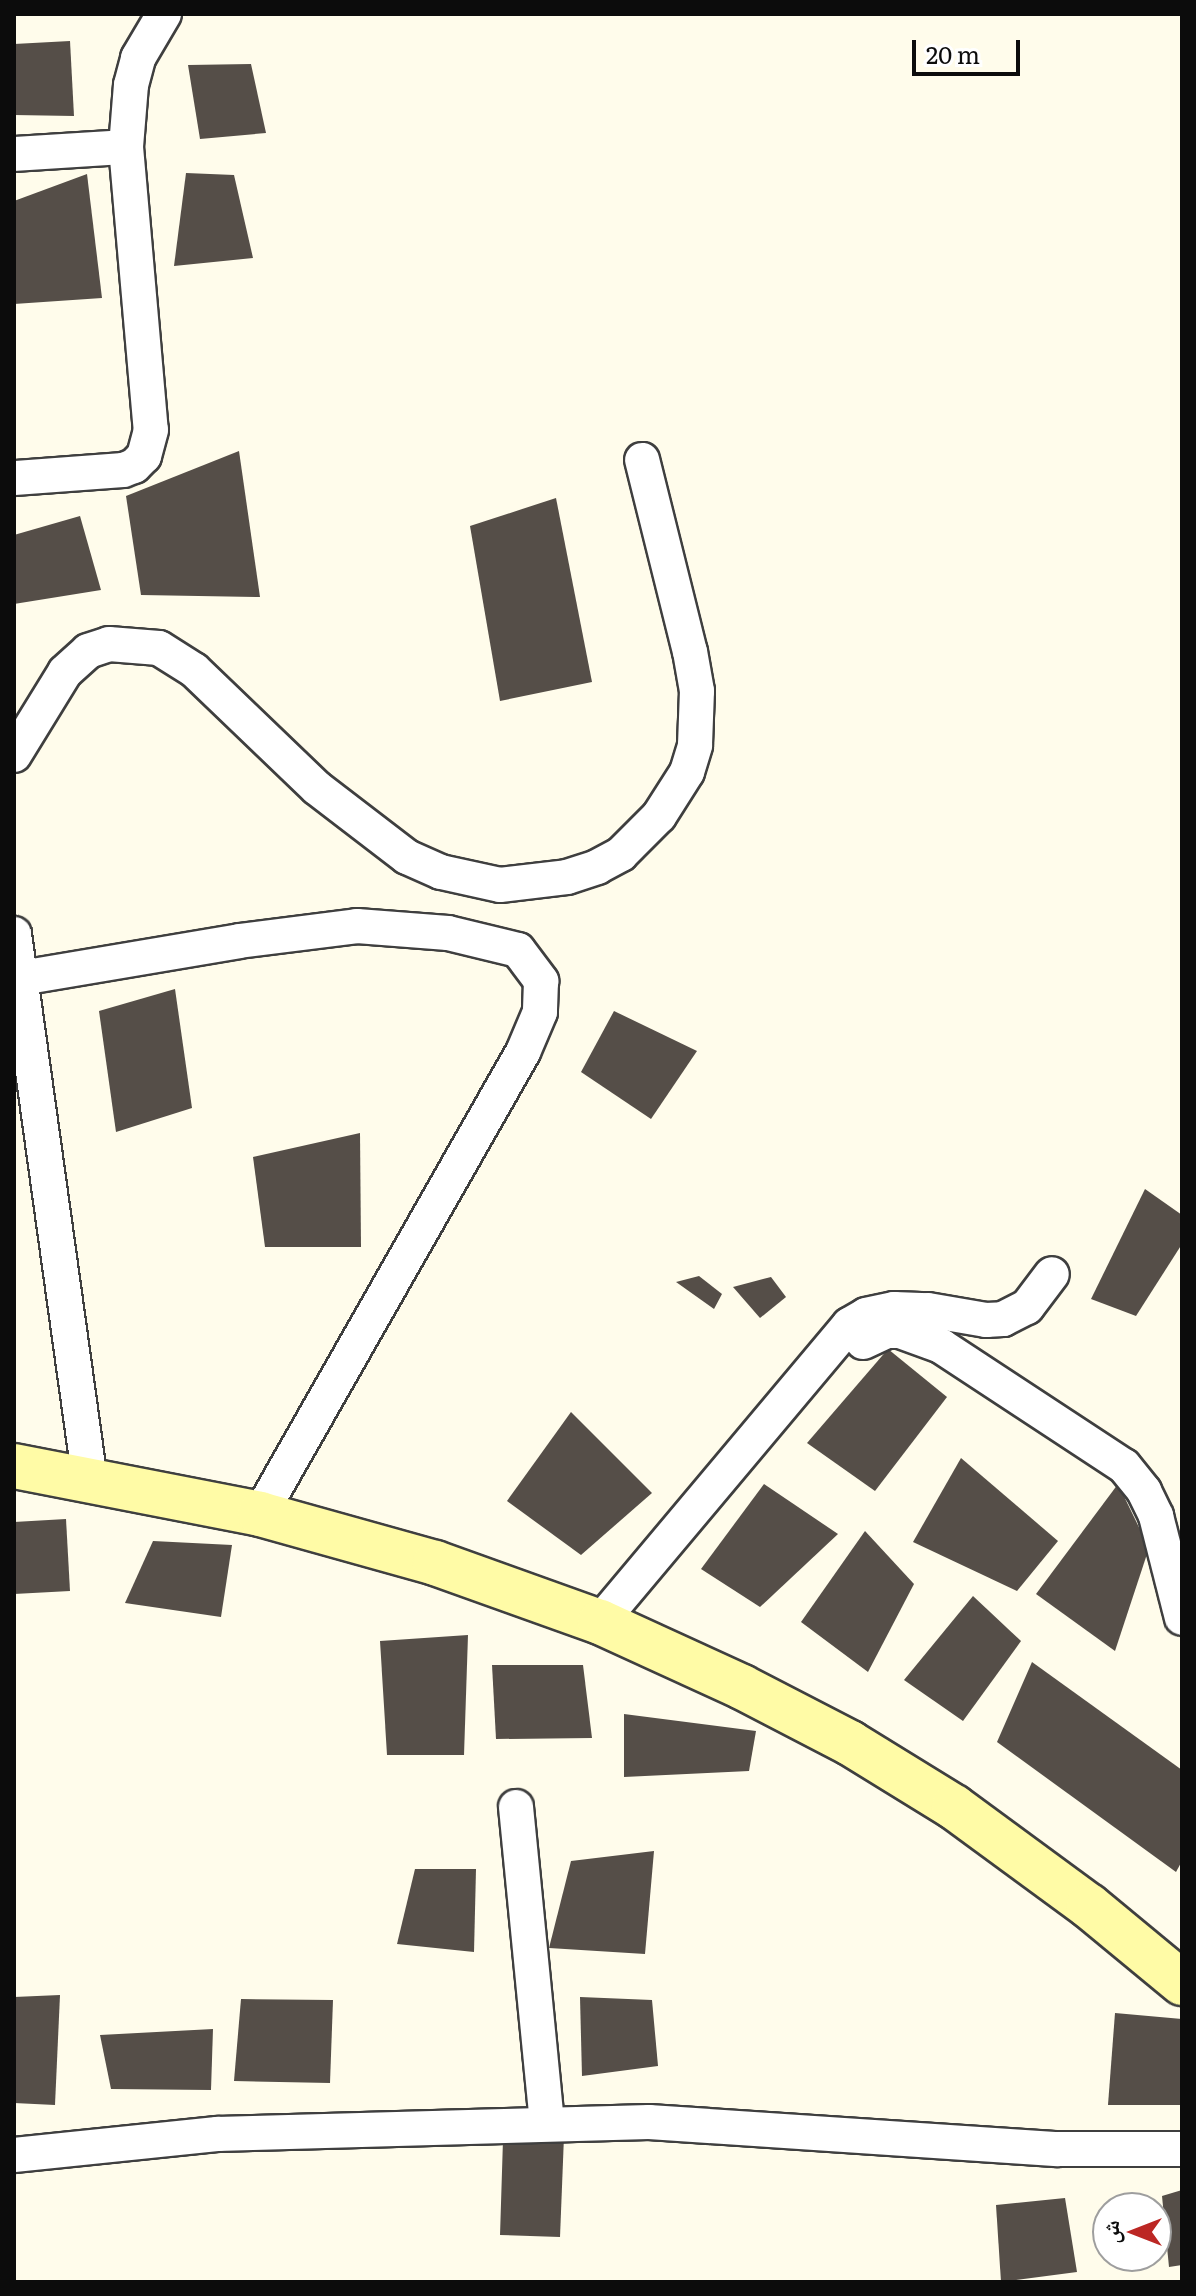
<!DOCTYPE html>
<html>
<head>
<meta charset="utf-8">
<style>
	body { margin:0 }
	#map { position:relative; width:1196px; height:2296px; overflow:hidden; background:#fffceb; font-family:Literata,"Noto Naskh Arabic",serif }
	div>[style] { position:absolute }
	.building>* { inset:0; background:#554e48 }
	.roads { filter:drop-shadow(2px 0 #3f3f3f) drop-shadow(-2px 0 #3f3f3f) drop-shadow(0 2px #3f3f3f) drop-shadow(0 -2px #3f3f3f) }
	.minor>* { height:34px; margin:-17px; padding:0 17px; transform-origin:17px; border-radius:17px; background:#fff }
	.secondary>* { height:44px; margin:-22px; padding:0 22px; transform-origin:22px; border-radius:22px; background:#fffba6 }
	span { translate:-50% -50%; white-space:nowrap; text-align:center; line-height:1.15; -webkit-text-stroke:8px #fff; paint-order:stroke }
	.frame { position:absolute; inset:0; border:16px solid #0c0c0c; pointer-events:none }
	.north { position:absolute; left:1092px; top:2192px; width:80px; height:80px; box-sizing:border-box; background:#fff; border:2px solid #9e9e9e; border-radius:50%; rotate:270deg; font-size:22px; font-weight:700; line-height:32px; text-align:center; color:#0c0c0c }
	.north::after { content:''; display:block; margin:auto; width:28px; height:36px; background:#bc2724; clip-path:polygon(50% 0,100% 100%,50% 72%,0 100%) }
	.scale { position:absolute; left:912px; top:40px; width:108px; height:36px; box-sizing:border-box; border:4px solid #0c0c0c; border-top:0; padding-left:10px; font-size:24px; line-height:28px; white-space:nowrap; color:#0c0c0c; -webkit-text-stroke:6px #fff; paint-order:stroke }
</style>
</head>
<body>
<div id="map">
	<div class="building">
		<i style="clip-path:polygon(70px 41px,74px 116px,14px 115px,14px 44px)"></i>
		<i style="clip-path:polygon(251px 64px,266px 133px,200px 139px,188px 65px)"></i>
		<i style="clip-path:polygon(186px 173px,234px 175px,253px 258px,174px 266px)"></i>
		<i style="clip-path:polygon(87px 174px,102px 298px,14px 304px,14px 201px)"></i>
		<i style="clip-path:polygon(239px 451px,260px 597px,141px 595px,126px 496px)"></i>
		<i style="clip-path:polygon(556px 498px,592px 682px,500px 701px,470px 526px)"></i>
		<i style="clip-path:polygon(80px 516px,101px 590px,14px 604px,14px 535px)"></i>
		<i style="clip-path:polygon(175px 989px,192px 1108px,116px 1132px,99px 1011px)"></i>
		<i style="clip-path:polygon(614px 1011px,697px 1051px,651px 1119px,581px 1072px)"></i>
		<i style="clip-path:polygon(360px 1133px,361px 1247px,265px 1247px,253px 1157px)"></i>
		<i style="clip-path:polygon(1145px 1189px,1182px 1215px,1182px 1244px,1136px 1316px,1091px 1299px)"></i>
		<i style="clip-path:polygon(699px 1276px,722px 1294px,714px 1309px,676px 1282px)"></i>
		<i style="clip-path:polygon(771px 1277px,786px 1297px,760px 1318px,733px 1287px)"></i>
		<i style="clip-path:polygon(888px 1349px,947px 1397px,875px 1491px,807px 1443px)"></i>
		<i style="clip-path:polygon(571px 1412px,652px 1493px,581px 1555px,507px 1501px)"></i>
		<i style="clip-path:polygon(961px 1458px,1058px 1541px,1017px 1591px,913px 1542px)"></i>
		<i style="clip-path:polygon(764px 1484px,838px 1534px,760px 1607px,701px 1569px)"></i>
		<i style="clip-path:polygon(1118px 1484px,1149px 1548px,1115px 1651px,1036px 1594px)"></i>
		<i style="clip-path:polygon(66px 1519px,70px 1591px,14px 1594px,14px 1522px)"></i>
		<i style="clip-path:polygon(865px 1531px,914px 1584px,868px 1672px,801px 1622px)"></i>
		<i style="clip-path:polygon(153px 1541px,232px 1545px,221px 1617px,125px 1603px)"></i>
		<i style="clip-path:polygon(973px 1596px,1021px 1641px,963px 1721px,904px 1680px)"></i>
		<i style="clip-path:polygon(468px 1635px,464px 1755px,387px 1755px,380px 1641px)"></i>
		<i style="clip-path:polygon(1032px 1662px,1182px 1770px,1182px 1861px,1176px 1872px,997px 1742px)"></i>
		<i style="clip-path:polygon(492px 1665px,583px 1665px,592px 1738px,496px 1739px)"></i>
		<i style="clip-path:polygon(624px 1714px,756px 1731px,749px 1771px,624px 1777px)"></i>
		<i style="clip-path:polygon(654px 1851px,645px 1954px,549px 1948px,571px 1861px)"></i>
		<i style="clip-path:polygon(415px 1869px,476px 1869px,474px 1952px,397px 1944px)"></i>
		<i style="clip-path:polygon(60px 1995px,55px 2105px,14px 2103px,14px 1997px)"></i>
		<i style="clip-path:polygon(580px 1997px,652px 2000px,658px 2066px,582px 2076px)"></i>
		<i style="clip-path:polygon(241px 1999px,333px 2000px,330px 2083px,234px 2081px)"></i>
		<i style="clip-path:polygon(1115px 2013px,1182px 2019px,1182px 2105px,1108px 2105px)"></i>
		<i style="clip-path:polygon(213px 2029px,211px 2090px,111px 2089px,100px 2035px)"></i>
		<i style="clip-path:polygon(564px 2136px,560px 2237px,500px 2235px,503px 2140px)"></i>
		<i style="clip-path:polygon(1182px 2190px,1182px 2265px,1169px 2267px,1162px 2196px)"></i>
		<i style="clip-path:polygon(1065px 2198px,1077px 2272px,1001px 2282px,996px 2205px)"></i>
	</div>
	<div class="roads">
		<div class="minor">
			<i style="left:126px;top:147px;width:62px;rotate:-85.4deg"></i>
			<i style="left:131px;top:85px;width:28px;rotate:-75deg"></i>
			<i style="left:138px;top:58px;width:51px;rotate:-59.4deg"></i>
			<i style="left:14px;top:154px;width:112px;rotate:-3.6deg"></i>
			<i style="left:126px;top:147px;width:284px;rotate:85deg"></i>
			<i style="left:151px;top:430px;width:27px;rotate:105deg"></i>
			<i style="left:144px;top:456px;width:14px;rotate:135deg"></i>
			<i style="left:134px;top:466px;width:12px;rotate:160deg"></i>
			<i style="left:123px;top:470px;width:109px;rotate:175.8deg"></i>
			<i style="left:14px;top:755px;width:97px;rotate:-58.4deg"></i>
			<i style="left:65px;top:672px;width:31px;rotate:-42deg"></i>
			<i style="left:88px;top:651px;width:22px;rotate:-18deg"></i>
			<i style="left:109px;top:644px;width:50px;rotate:4.6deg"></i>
			<i style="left:159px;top:648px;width:41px;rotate:32.2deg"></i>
			<i style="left:194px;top:670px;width:170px;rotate:43.8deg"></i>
			<i style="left:317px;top:788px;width:113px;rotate:37.5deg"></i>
			<i style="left:407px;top:857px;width:37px;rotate:24deg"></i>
			<i style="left:441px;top:872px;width:60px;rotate:12.4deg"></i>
			<i style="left:500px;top:885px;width:67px;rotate:-6.8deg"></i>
			<i style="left:567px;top:877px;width:32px;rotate:-18deg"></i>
			<i style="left:597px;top:867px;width:27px;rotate:-28deg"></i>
			<i style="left:621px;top:854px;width:54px;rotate:-45deg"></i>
			<i style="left:659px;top:816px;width:52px;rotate:-57.5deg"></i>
			<i style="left:687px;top:772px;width:28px;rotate:-73deg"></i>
			<i style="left:695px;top:745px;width:54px;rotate:-87.9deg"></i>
			<i style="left:697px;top:691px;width:40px;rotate:-100deg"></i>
			<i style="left:690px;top:652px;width:198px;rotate:-104deg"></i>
			<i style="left:14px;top:934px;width:552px;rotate:82.09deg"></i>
			<i style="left:21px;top:978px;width:221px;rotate:-9.6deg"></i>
			<i style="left:239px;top:941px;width:119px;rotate:-7.2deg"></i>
			<i style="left:357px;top:926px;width:91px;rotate:4.4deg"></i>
			<i style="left:448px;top:933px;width:72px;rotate:13.7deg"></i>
			<i style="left:518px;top:950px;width:39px;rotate:53deg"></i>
			<i style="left:541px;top:981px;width:31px;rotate:92deg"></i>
			<i style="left:540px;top:1012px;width:43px;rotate:113deg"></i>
			<i style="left:523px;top:1052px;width:532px;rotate:119.65deg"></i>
			<i style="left:863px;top:1342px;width:26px;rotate:-25deg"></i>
			<i style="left:887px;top:1331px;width:13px"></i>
			<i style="left:900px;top:1331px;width:44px;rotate:20.1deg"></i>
			<i style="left:941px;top:1346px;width:219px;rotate:33.3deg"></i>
			<i style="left:1124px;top:1466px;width:32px;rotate:51deg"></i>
			<i style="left:1144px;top:1491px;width:28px;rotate:64deg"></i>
			<i style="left:1156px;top:1516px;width:105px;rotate:75.7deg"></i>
			<i style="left:600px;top:1622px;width:388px;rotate:-50deg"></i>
			<i style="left:849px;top:1325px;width:20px;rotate:-30deg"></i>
			<i style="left:866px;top:1315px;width:29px;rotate:-12deg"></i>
			<i style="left:894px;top:1309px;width:34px;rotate:2deg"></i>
			<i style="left:928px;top:1310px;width:59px;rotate:9.8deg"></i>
			<i style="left:986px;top:1320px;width:17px;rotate:-3deg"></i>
			<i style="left:1003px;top:1319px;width:27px;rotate:-27deg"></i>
			<i style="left:1027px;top:1307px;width:41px;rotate:-52.9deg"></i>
			<i style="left:516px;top:1807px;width:318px;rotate:84.4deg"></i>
			<i style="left:14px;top:2155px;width:204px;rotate:-5.9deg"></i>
			<i style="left:217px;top:2134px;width:432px;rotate:-1.6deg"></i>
			<i style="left:649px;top:2122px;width:410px;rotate:3.8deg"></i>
			<i style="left:1058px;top:2149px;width:124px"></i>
		</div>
		<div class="secondary">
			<i style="left:14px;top:1466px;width:251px;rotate:11deg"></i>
			<i style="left:260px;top:1514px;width:182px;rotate:15.6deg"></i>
			<i style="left:435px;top:1563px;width:175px;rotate:19.7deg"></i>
			<i style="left:600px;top:1622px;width:156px;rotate:24.6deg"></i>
			<i style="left:742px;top:1687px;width:122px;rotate:27.4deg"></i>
			<i style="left:850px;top:1743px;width:122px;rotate:31.6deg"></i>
			<i style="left:954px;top:1807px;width:167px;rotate:36.3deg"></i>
			<i style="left:1089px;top:1906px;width:121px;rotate:39.6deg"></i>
		</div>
	</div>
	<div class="frame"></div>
	<div class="north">ش</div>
	<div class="scale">20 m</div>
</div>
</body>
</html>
